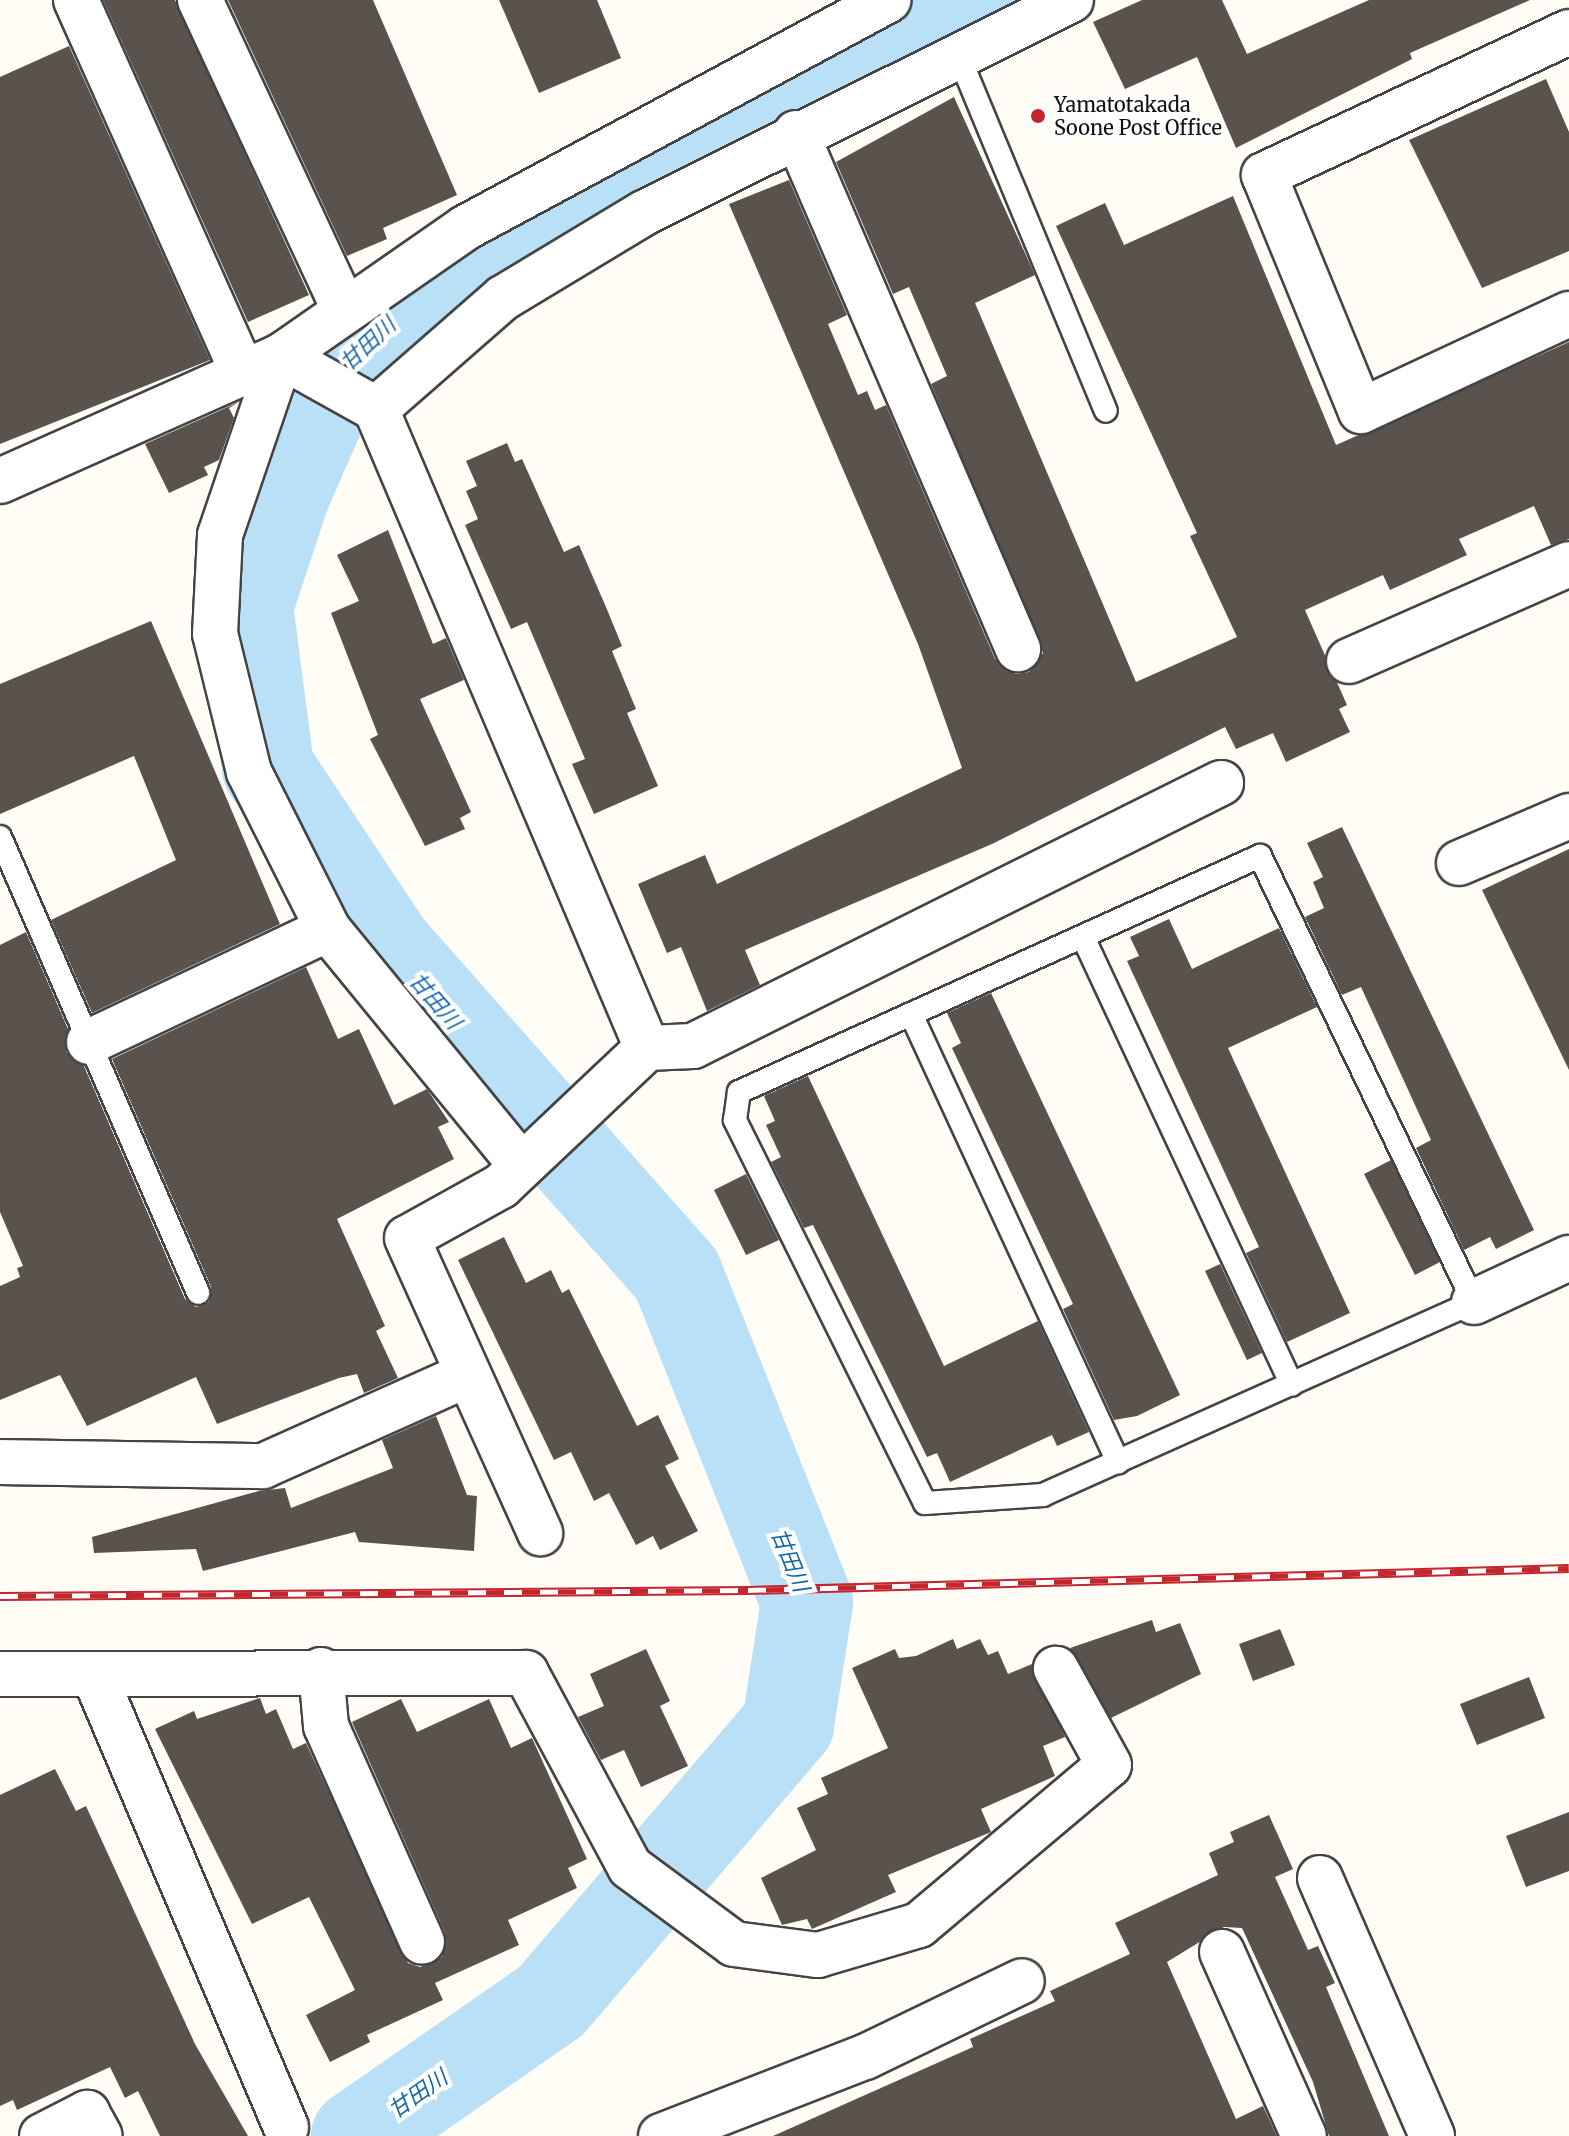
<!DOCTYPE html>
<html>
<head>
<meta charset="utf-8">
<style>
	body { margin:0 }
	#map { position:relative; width:1569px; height:2136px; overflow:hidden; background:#fffdf5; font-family:Merriweather,"Noto Sans JP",serif }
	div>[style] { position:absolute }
	.river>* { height:92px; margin:-46px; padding:0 46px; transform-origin:46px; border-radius:46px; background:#b9e0f7 }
	.building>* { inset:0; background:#5a524d }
	.roads { filter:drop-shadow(2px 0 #444) drop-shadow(-2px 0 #444) drop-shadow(0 2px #444) drop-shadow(0 -2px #444) }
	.lane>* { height:22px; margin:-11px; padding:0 11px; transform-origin:11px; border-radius:11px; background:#fff }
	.street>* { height:44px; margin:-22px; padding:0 22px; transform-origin:22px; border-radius:22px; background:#fff }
	.rail>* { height:9px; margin-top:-4.5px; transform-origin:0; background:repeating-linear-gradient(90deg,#fff 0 18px,#c4262e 0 36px); box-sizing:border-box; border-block:2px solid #c4262e }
	.dots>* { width:22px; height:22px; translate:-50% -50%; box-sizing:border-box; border:4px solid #fff; border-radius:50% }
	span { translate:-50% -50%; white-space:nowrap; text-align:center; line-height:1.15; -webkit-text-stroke:8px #fff; paint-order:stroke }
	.poi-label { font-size:20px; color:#111 }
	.left { translate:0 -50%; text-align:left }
	.water-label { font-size:22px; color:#1768a6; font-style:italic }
</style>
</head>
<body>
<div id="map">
	<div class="river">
		<i style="left:357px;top:2136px;width:236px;rotate:-34.8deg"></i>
		<i style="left:551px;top:2001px;width:365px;rotate:-49.4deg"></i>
		<i style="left:788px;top:1724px;width:123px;rotate:-81.1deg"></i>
		<i style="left:807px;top:1602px;width:352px;rotate:-111.7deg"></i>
		<i style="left:677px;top:1275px;width:438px;rotate:-131.5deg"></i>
		<i style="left:387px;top:947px;width:215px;rotate:-123.6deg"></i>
		<i style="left:268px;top:768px;width:163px;rotate:-97.4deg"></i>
		<i style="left:247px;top:606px;width:118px;rotate:-71.7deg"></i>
		<i style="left:284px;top:494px;width:142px;rotate:-66.3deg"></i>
		<i style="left:341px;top:364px;width:170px;rotate:-40.5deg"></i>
		<i style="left:470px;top:254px;width:563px;rotate:-26.84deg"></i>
	</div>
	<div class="building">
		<i style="clip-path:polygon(103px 0,175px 0,309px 295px,248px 322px)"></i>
		<i style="clip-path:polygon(228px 0,373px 0,457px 195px,383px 228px,387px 239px,347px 256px)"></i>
		<i style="clip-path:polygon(499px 0,597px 0,621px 58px,539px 93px)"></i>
		<i style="clip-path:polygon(1142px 0,1222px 0,1247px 54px,1369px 0,1530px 0,1410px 53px,1412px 59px,1236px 148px,1197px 57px,1125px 89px,1093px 22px)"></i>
		<i style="clip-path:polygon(69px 46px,210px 360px,0 444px,0 77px)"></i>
		<i style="clip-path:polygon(1546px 79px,1569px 132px,1569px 251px,1482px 288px,1409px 140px)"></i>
		<i style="clip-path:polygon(954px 97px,1035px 275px,975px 303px,1136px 682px,1237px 637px,1190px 536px,1197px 533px,1056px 226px,1105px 203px,1124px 245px,1233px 196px,1336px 445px,1569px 342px,1569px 539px,1551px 545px,1534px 506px,1459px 539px,1467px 555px,1390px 590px,1383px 575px,1305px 610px,1347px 705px,1339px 709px,1350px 732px,1286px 762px,1273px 733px,1236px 749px,1225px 727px,992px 844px,745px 950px,760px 985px,707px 1011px,681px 947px,667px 953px,638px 884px,705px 855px,717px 884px,962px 768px,918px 644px,729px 204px,789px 180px,847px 315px,828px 324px,858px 395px,867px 391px,875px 410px,886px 405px,995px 659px,1016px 674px,1029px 672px,1043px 653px,931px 384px,947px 376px,909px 287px,893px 294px,836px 162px)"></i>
		<i style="clip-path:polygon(239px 402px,229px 408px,234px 418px,219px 460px,204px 467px,208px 475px,169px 493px,145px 444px)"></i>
		<i style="clip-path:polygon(507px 443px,515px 462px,522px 459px,564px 552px,579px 545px,606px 607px,622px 646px,612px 651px,636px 709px,627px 713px,658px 786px,594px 814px,572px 764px,585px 759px,527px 622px,511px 629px,465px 525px,478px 519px,466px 491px,477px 486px,466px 461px)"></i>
		<i style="clip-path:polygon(388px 530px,433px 644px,446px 638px,464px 680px,420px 699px,471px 812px,460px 818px,465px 829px,425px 846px,370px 739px,378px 735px,331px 613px,359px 601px,337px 555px)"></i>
		<i style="clip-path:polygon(151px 621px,280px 924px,92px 1013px,51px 920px,176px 860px,134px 756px,0 814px,0 684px)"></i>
		<i style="clip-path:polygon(1342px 827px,1534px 1230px,1496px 1249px,1490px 1237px,1464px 1250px,1416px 1148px,1431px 1140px,1361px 987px,1342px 995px,1305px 917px,1324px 908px,1313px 882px,1323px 877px,1307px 843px)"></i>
		<i style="clip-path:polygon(1569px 849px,1569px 1070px,1482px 890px)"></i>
		<i style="clip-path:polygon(1169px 919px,1192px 969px,1279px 928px,1317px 1007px,1228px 1048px,1350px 1313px,1287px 1342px,1246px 1253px,1259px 1247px,1127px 961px,1139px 956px,1130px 937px)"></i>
		<i style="clip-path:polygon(26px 932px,68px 1029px,66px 1052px,84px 1066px,185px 1299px,196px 1307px,209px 1302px,211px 1287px,112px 1059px,306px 967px,338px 1039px,359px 1029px,394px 1105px,427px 1089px,449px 1122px,438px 1127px,454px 1159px,337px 1219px,385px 1326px,376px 1331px,398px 1378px,364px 1393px,357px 1374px,339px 1378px,217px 1424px,196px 1377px,87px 1426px,60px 1375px,0 1400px,0 1286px,20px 1277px,17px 1268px,23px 1266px,0 1212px,0 945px)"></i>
		<i style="clip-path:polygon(991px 993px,1180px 1395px,1137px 1416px,1114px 1420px,1063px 1309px,1073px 1304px,952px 1048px,961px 1043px,947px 1013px)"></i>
		<i style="clip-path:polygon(808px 1076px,944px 1366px,1038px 1321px,1089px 1432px,1057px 1446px,1052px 1435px,950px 1482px,937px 1453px,927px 1457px,813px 1225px,804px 1228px,771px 1162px,781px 1157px,766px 1125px,775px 1121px,764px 1096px)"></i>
		<i style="clip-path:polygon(1391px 1160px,1440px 1262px,1415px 1275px,1364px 1174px)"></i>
		<i style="clip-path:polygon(746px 1174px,779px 1240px,746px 1255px,714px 1190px)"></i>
		<i style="clip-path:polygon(504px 1237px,526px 1283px,551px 1270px,562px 1293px,569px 1289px,637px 1426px,658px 1415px,679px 1459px,665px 1466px,698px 1531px,660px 1550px,653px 1536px,636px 1545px,609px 1493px,594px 1501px,571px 1452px,554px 1460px,458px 1260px)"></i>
		<i style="clip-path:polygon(1220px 1264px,1262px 1353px,1247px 1360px,1205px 1271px)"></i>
		<i style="clip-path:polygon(436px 1416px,467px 1495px,477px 1496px,474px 1551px,359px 1542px,355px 1532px,203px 1571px,196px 1549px,94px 1553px,92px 1537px,259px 1491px,285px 1488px,291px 1508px,393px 1468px,382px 1440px)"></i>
		<i style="clip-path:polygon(1152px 1620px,1156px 1632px,1180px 1623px,1201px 1674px,1111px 1718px,1070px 1648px)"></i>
		<i style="clip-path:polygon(1280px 1629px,1295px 1665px,1253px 1681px,1239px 1644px)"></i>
		<i style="clip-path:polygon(953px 1639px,957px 1649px,980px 1639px,988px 1655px,998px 1651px,1008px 1674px,1032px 1664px,1065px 1737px,1043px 1746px,1055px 1776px,981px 1809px,991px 1832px,888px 1875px,896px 1892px,812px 1929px,807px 1919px,782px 1925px,761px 1878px,816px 1850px,797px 1808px,828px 1794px,821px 1778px,888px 1748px,852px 1668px,895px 1649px,899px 1658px,916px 1656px)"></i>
		<i style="clip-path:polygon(646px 1649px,670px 1701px,660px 1706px,688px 1766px,641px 1787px,624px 1750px,601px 1760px,578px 1717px,604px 1706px,590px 1674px)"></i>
		<i style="clip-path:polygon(1529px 1677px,1545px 1718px,1477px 1745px,1460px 1704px)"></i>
		<i style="clip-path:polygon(260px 1698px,266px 1714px,276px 1709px,293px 1749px,306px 1743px,408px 1963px,420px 1967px,442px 1957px,445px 1933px,352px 1722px,401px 1699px,417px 1732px,489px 1699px,511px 1748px,532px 1738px,587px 1859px,568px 1868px,577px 1888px,508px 1920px,519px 1945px,435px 1983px,443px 2000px,367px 2035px,370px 2042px,330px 2062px,306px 2015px,355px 1990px,309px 1897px,252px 1924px,155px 1729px,194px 1711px,197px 1719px)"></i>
		<i style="clip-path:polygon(55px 1769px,76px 1811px,86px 1806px,195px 2044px,248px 2136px,160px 2136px,138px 2091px,125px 2098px,110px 2067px,17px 2110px,13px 2100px,0 2106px,0 1795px)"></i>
		<i style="clip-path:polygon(1569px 1812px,1569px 1871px,1526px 1887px,1506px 1836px)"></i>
		<i style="clip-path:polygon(1269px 1815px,1293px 1869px,1275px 1877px,1308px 1950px,1318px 1946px,1335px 1983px,1326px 1987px,1389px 2136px,1329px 2136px,1313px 2082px,1242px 1928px,1224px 1927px,1167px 1962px,1236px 2119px,1263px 2106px,1277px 2136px,773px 2136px,973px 2047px,970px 2039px,1055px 2001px,1050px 1991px,1130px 1954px,1115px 1923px,1218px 1875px,1209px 1853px,1234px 1842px,1230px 1832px)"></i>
	</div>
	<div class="roads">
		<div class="lane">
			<i style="left:958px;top:54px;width:386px;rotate:67.5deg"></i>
			<i style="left:0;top:837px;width:497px;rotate:66.5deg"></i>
			<i style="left:1260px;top:856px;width:495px;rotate:64.4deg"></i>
			<i style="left:1474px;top:1302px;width:472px;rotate:155.9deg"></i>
			<i style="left:1043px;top:1495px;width:118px;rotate:176.1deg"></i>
			<i style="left:925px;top:1503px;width:428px;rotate:-116.4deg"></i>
			<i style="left:735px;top:1120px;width:28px;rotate:-82deg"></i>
			<i style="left:739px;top:1092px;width:572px;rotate:-24.37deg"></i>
			<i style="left:1083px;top:937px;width:494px;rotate:65deg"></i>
			<i style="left:911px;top:1014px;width:494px;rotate:65.2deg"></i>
		</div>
		<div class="street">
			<i style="left:76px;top:0;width:409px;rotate:65.9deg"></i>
			<i style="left:200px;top:0;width:343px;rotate:65deg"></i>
			<i style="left:1569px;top:32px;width:337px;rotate:154.9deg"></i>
			<i style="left:1264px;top:175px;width:255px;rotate:67.7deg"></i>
			<i style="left:1361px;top:411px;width:230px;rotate:-25deg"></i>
			<i style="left:796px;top:133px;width:562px;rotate:66.72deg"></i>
			<i style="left:376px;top:409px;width:169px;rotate:-41.2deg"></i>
			<i style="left:503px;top:298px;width:165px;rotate:-31.1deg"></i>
			<i style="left:644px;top:213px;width:477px;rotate:-26.5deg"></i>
			<i style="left:0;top:481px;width:308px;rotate:-24deg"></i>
			<i style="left:281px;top:356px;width:224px;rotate:-34.8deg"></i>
			<i style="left:465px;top:228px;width:481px;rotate:-28.3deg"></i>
			<i style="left:1349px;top:661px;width:240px;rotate:-23.8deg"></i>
			<i style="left:1459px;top:863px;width:120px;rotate:-23.1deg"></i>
			<i style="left:89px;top:1042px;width:264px;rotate:-25.3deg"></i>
			<i style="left:647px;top:1048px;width:46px;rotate:-2.5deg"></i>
			<i style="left:693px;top:1046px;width:590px;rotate:-26.48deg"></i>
			<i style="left:521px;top:1165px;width:305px;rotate:-129.3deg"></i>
			<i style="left:328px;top:929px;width:176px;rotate:-116.7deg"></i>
			<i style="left:249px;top:772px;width:142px;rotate:-103.8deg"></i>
			<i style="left:215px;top:634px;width:99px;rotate:-87.1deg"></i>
			<i style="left:220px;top:535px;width:189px;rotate:-71.2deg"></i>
			<i style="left:281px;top:356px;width:109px;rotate:29.2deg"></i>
			<i style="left:376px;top:409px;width:694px;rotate:67.02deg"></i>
			<i style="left:647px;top:1048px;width:201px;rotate:136.6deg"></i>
			<i style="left:501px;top:1186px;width:107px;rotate:151deg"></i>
			<i style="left:407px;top:1238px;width:324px;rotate:65.7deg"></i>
			<i style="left:1474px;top:1302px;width:105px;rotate:-24.9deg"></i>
			<i style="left:0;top:1462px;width:263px;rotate:0.9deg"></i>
			<i style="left:263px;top:1466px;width:222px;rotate:-24.1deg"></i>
			<i style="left:321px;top:1670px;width:56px;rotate:84.9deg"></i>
			<i style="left:326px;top:1726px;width:236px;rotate:66deg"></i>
			<i style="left:0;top:1674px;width:526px;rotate:-0.11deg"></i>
			<i style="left:526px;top:1673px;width:220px;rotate:61.8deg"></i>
			<i style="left:630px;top:1867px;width:129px;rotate:36.5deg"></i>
			<i style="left:734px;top:1944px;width:85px;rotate:7.5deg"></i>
			<i style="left:818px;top:1955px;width:105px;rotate:-16.5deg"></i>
			<i style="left:919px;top:1925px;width:248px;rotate:-40.1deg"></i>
			<i style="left:1109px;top:1765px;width:110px;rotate:-118.9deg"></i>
			<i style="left:95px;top:1677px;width:489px;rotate:67deg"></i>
			<i style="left:1320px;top:1878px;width:281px;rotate:66.5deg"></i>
			<i style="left:1222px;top:1952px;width:201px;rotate:66deg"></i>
			<i style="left:42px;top:2136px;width:51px;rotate:-27.1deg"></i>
			<i style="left:87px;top:2113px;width:26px;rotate:61deg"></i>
			<i style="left:661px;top:2136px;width:219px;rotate:-21.2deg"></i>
			<i style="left:865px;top:2057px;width:174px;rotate:-25.8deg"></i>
		</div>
	</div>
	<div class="rail">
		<i style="left:0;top:1596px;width:748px;rotate:-0.46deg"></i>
		<i style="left:748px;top:1590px;width:821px;rotate:-1.53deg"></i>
	</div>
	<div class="dots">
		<i style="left:1038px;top:116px;background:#c4262e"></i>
	</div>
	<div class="poi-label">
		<span class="left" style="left:1054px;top:116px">Yamatotakada<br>Soone Post Office</span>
	</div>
	<div class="water-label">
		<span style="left:368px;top:344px;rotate:-43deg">甘田川</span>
		<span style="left:435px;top:1001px;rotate:49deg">甘田川</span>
		<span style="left:790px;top:1560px;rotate:68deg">甘田川</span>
		<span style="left:418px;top:2094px;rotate:-35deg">甘田川</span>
	</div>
</div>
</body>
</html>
